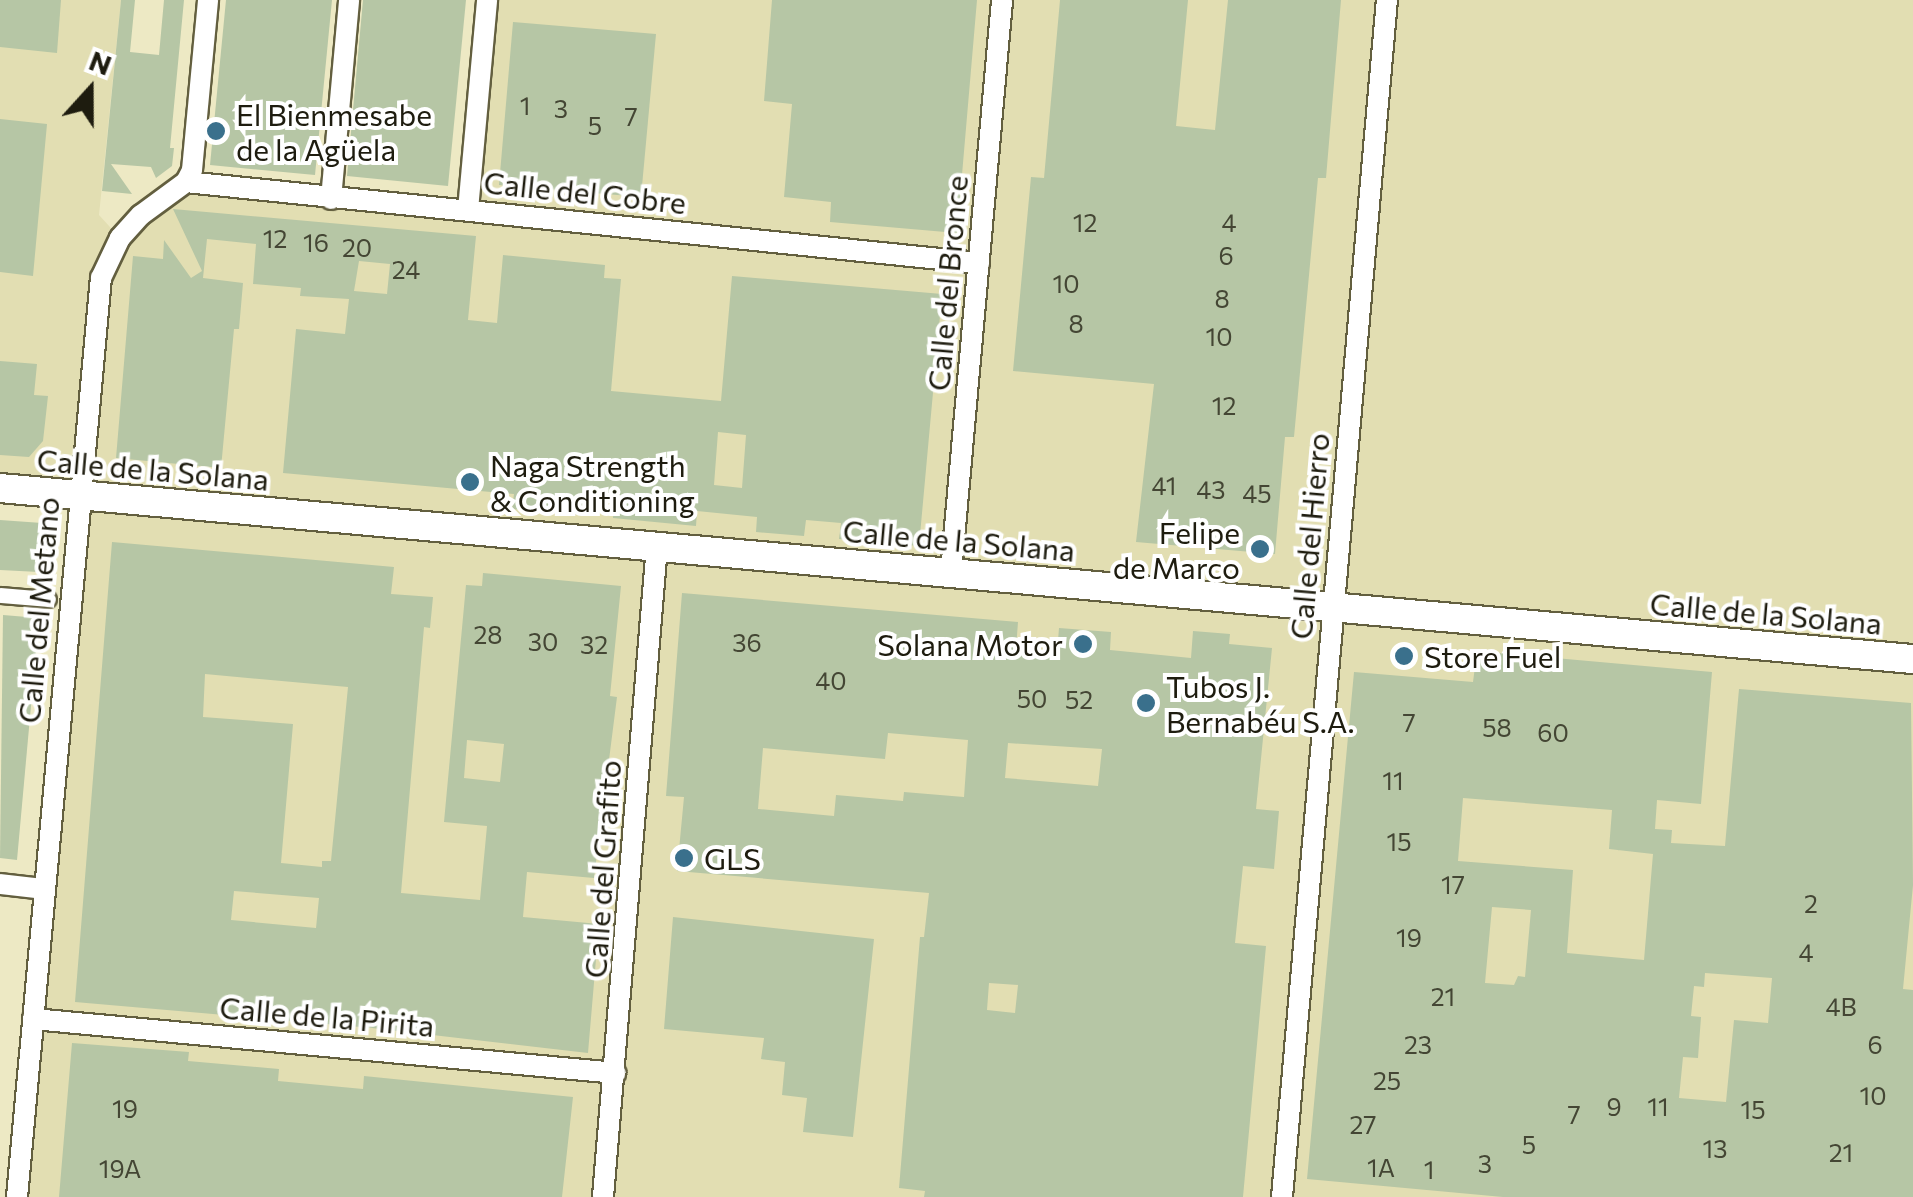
<!DOCTYPE html>
<html>
<head>
<meta charset="utf-8">
<style>
	body { margin:0 }
	#map { position:relative; width:1913px; height:1197px; overflow:hidden; background:#ede9c4; font-family:Commissioner,sans-serif }
	div>[style] { position:absolute }
	.built>* { inset:0; background:#e2deb2 }
	.building>* { inset:0; background:#b6c6a5 }
	.roads { filter:drop-shadow(2px 0 #635f3f) drop-shadow(-2px 0 #635f3f) drop-shadow(0 2px #635f3f) drop-shadow(0 -2px #635f3f) }
	.pedestrian>* { height:15px; margin:-7.5px; padding:0 7.5px; transform-origin:7.5px; border-radius:7.5px; background:#fff }
	.minor>* { height:20px; margin:-10px; padding:0 10px; transform-origin:10px; border-radius:10px; background:#fff }
	.tertiary>* { height:28px; margin:-14px; padding:0 14px; transform-origin:14px; border-radius:14px; background:#fff }
	.dots>* { width:28px; height:28px; translate:-50% -50%; box-sizing:border-box; border:5px solid #fff; border-radius:50% }
	span { translate:-50% -50%; white-space:nowrap; text-align:center; line-height:1.15; -webkit-text-stroke:8px #fff; paint-order:stroke }
	.number-label { font-size:25px; color:#444634 }
	.number-label span { -webkit-text-stroke-width:0 }
	.poi-label { font-size:30px; color:#1e1c0f }
	.left { translate:0 -50%; text-align:left }
	.right { translate:-100% -50%; text-align:right }
	.street-label { font-size:30px; color:#1e1c0f }
	.north { position:absolute; left:40px; top:40px; width:100px; height:100px; -webkit-text-stroke:8px #fff; paint-order:stroke; rotate:21deg; font-size:28px; font-weight:700; line-height:40px; text-align:center; color:#1e1c0f }
	.north::after { content:''; display:block; margin:auto; width:35px; height:45px; background:#1e1c0f; clip-path:polygon(50% 0,100% 100%,50% 72%,0 100%) }
</style>
</head>
<body>
<div id="map">
	<div class="built">
		<i style="clip-path:polygon(0 0,121px 0,99px 215px,120px 238px,186px 182px,467px 210px,487px 0,1913px 0,1913px 1197px,17px 1197px,78px 495px,0 488px)"></i>
	</div>
	<div class="building">
		<i style="clip-path:polygon(0 0,61px 0,57px 53px,0 47px)"></i>
		<i style="clip-path:polygon(121px 0,135px 0,130px 52px,159px 55px,164px 0,184px 0,170px 148px,174px 148px,172px 166px,156px 178px,151px 167px,111px 164px,132px 194px,102px 191px)"></i>
		<i style="clip-path:polygon(226px 0,332px 0,315px 175px,210px 165px)"></i>
		<i style="clip-path:polygon(363px 0,466px 0,448px 186px,347px 176px)"></i>
		<i style="clip-path:polygon(772px 0,977px 0,957px 233px,830px 222px,831px 202px,784px 197px,792px 104px,764px 101px)"></i>
		<i style="clip-path:polygon(1060px 0,1188px 0,1176px 126px,1215px 130px,1228px 0,1341px 0,1326px 178px,1318px 178px,1294px 437px,1285px 437px,1275px 554px,1136px 542px,1154px 384px,1013px 371px,1031px 177px,1044px 178px)"></i>
		<i style="clip-path:polygon(513px 22px,656px 34px,641px 197px,499px 185px)"></i>
		<i style="clip-path:polygon(0 119px,47px 124px,33px 276px,0 272px)"></i>
		<i style="clip-path:polygon(evenodd,173px 209px,476px 236px,468px 320px,497px 323px,503px 255px,605px 265px,604px 278px,621px 279px,611px 391px,721px 401px,732px 276px,942px 294px,919px 546px,839px 539px,841px 523px,806px 520px,804px 536px,756px 532px,757px 517px,697px 511px,696px 526px,613px 518px,614px 503px,586px 500px,585px 515px,512px 509px,514px 494px,283px 473px,296px 329px,345px 334px,349px 299px,300px 296px,301px 288px,253px 284px,256px 244px,207px 239px,203px 278px,243px 283px,239px 329px,234px 329px,221px 468px,116px 458px,133px 256px,163px 259px,164px 240px,191px 278px,202px 271px,173px 209px,359px 261px,390px 264px,387px 294px,354px 291px,359px 261px,173px 209px,718px 432px,746px 435px,742px 488px,714px 485px,718px 432px)"></i>
		<i style="clip-path:polygon(0 361px,37px 364px,34px 395px,48px 396px,43px 441px,29px 457px,0 455px)"></i>
		<i style="clip-path:polygon(0 520px,42px 523px,39px 572px,0 570px)"></i>
		<i style="clip-path:polygon(evenodd,112px 542px,394px 567px,391px 594px,433px 597px,430px 628px,424px 627px,401px 893px,480px 900px,487px 826px,444px 822px,466px 585px,482px 586px,483px 573px,621px 586px,610px 696px,617px 697px,594px 878px,527px 872px,523px 917px,599px 924px,588px 1053px,372px 1028px,75px 1002px,112px 542px,205px 674px,348px 687px,331px 861px,322px 861px,322px 867px,281px 863px,293px 724px,203px 717px,205px 674px,112px 542px,467px 740px,504px 744px,500px 782px,464px 778px,467px 740px,112px 542px,234px 891px,319px 898px,316px 928px,231px 920px,234px 891px)"></i>
		<i style="clip-path:polygon(evenodd,682px 593px,1018px 622px,1016px 649px,1057px 653px,1059px 628px,1111px 632px,1110px 650px,1191px 658px,1193px 631px,1230px 634px,1229px 644px,1272px 648px,1256px 809px,1279px 811px,1274px 869px,1243px 866px,1235px 943px,1266px 946px,1243px 1197px,924px 1197px,925px 1191px,899px 1188px,920px 937px,924px 937px,929px 893px,677px 871px,684px 797px,666px 796px,682px 593px,888px 733px,968px 740px,964px 797px,904px 792px,903px 801px,836px 795px,834px 816px,758px 809px,763px 748px,885px 759px,888px 733px,682px 593px,1008px 743px,1102px 749px,1098px 786px,1005px 778px,1008px 743px,682px 593px,989px 983px,1018px 985px,1015px 1013px,987px 1010px,989px 983px)"></i>
		<i style="clip-path:polygon(3px 615px,39px 618px,17px 860px,0 858px)"></i>
		<i style="clip-path:polygon(evenodd,1477px 651px,1712px 672px,1701px 804px,1657px 800px,1655px 829px,1672px 830px,1671px 843px,1725px 846px,1739px 689px,1911px 703px,1913px 885px,1903px 989px,1913px 990px,1913px 1197px,1503px 1197px,1307px 1179px,1354px 672px,1473px 682px,1477px 651px,1463px 798px,1612px 810px,1609px 849px,1653px 854px,1644px 960px,1567px 953px,1573px 870px,1458px 861px,1463px 798px,1477px 651px,1492px 907px,1531px 910px,1525px 977px,1518px 976px,1514px 985px,1485px 983px,1492px 907px,1477px 651px,1705px 973px,1772px 978px,1768px 1023px,1734px 1020px,1726px 1102px,1679px 1098px,1683px 1057px,1698px 1058px,1701px 1017px,1691px 1016px,1694px 986px,1704px 987px,1705px 973px)"></i>
		<i style="clip-path:polygon(673px 917px,874px 939px,853px 1137px,803px 1132px,807px 1098px,782px 1095px,785px 1062px,761px 1059px,764px 1038px,664px 1029px)"></i>
		<i style="clip-path:polygon(72px 1043px,189px 1052px,188px 1061px,279px 1069px,278px 1081px,363px 1089px,364px 1076px,573px 1097px,562px 1197px,59px 1197px)"></i>
	</div>
	<div class="roads">
		<div class="pedestrian">
			<i style="left:0;top:595px;width:48px;rotate:4.8deg"></i>
		</div>
		<div class="minor">
			<i style="left:186px;top:182px;width:797px;rotate:5.83deg"></i>
			<i style="left:331px;top:199px;width:200px;rotate:-84.8deg"></i>
			<i style="left:468px;top:210px;width:211px;rotate:-84.8deg"></i>
			<i style="left:951px;top:572px;width:574px;rotate:-84.9deg"></i>
			<i style="left:0;top:884px;width:44px;rotate:6.5deg"></i>
			<i style="left:33px;top:1019px;width:585px;rotate:5.29deg"></i>
			<i style="left:17px;top:1197px;width:923px;rotate:-84.78deg"></i>
			<i style="left:101px;top:278px;width:44px;rotate:-64.6deg"></i>
			<i style="left:120px;top:238px;width:31px;rotate:-48deg"></i>
			<i style="left:141px;top:215px;width:56px;rotate:-36.3deg"></i>
			<i style="left:186px;top:182px;width:13px;rotate:-63deg"></i>
			<i style="left:192px;top:170px;width:171px;rotate:-84.6deg"></i>
			<i style="left:603px;top:1197px;width:653px;rotate:-85.26deg"></i>
			<i style="left:1282px;top:1197px;width:1202px;rotate:-84.99deg"></i>
		</div>
		<div class="tertiary">
			<i style="left:0;top:488px;width:1921px;rotate:5.11deg"></i>
		</div>
	</div>
	<div class="dots">
		<i style="left:216px;top:131px;background:#3a708c"></i>
		<i style="left:470px;top:482px;background:#3a708c"></i>
		<i style="left:1260px;top:549px;background:#3a708c"></i>
		<i style="left:1083px;top:644px;background:#3a708c"></i>
		<i style="left:1404px;top:656px;background:#3a708c"></i>
		<i style="left:1146px;top:703px;background:#3a708c"></i>
		<i style="left:684px;top:858px;background:#3a708c"></i>
	</div>
	<div class="number-label">
		<span style="left:525px;top:105px">1</span>
		<span style="left:561px;top:108px">3</span>
		<span style="left:631px;top:116px">7</span>
		<span style="left:595px;top:125px">5</span>
		<span style="left:1085px;top:222px">12</span>
		<span style="left:1229px;top:222px">4</span>
		<span style="left:275px;top:238px">12</span>
		<span style="left:316px;top:242px">16</span>
		<span style="left:357px;top:247px">20</span>
		<span style="left:1226px;top:255px">6</span>
		<span style="left:406px;top:269px">24</span>
		<span style="left:1066px;top:283px">10</span>
		<span style="left:1222px;top:298px">8</span>
		<span style="left:1076px;top:323px">8</span>
		<span style="left:1219px;top:336px">10</span>
		<span style="left:1224px;top:405px">12</span>
		<span style="left:1164px;top:485px">41</span>
		<span style="left:1211px;top:489px">43</span>
		<span style="left:1257px;top:493px">45</span>
		<span style="left:488px;top:634px">28</span>
		<span style="left:543px;top:641px">30</span>
		<span style="left:747px;top:642px">36</span>
		<span style="left:594px;top:644px">32</span>
		<span style="left:831px;top:680px">40</span>
		<span style="left:1032px;top:698px">50</span>
		<span style="left:1079px;top:699px">52</span>
		<span style="left:1409px;top:722px">7</span>
		<span style="left:1497px;top:727px">58</span>
		<span style="left:1553px;top:732px">60</span>
		<span style="left:1393px;top:780px">11</span>
		<span style="left:1399px;top:841px">15</span>
		<span style="left:1453px;top:884px">17</span>
		<span style="left:1811px;top:903px">2</span>
		<span style="left:1409px;top:937px">19</span>
		<span style="left:1806px;top:952px">4</span>
		<span style="left:1443px;top:996px">21</span>
		<span style="left:1841px;top:1006px">4B</span>
		<span style="left:1418px;top:1044px">23</span>
		<span style="left:1875px;top:1044px">6</span>
		<span style="left:1387px;top:1080px">25</span>
		<span style="left:1873px;top:1095px">10</span>
		<span style="left:1614px;top:1106px">9</span>
		<span style="left:1658px;top:1106px">11</span>
		<span style="left:125px;top:1108px">19</span>
		<span style="left:1753px;top:1109px">15</span>
		<span style="left:1574px;top:1114px">7</span>
		<span style="left:1363px;top:1124px">27</span>
		<span style="left:1529px;top:1144px">5</span>
		<span style="left:1715px;top:1148px">13</span>
		<span style="left:1841px;top:1152px">21</span>
		<span style="left:1485px;top:1163px">3</span>
		<span style="left:1381px;top:1167px">1A</span>
		<span style="left:120px;top:1168px">19A</span>
		<span style="left:1429px;top:1169px">1</span>
	</div>
	<div class="poi-label">
		<span class="left" style="left:236px;top:131px">El Bienmesabe<br>de la Agüela</span>
		<span class="left" style="left:490px;top:482px">Naga Strength<br>&amp; Conditioning</span>
		<span class="right" style="left:1240px;top:549px">Felipe<br>de Marco</span>
		<span class="right" style="left:1063px;top:644px">Solana Motor</span>
		<span class="left" style="left:1424px;top:656px">Store Fuel</span>
		<span class="left" style="left:1166px;top:703px">Tubos J.<br>Bernabéu S.A.</span>
		<span class="left" style="left:704px;top:858px">GLS</span>
	</div>
	<div class="street-label">
		<span style="left:585px;top:192px;rotate:6deg">Calle del Cobre</span>
		<span style="left:947px;top:283px;rotate:-85deg">Calle del Bronce</span>
		<span style="left:153px;top:469px;rotate:5deg">Calle de la Solana</span>
		<span style="left:1309px;top:536px;rotate:-85deg">Calle del Hierro</span>
		<span style="left:959px;top:540px;rotate:5deg">Calle de la Solana</span>
		<span style="left:38px;top:610px;rotate:-85deg">Calle del Metano</span>
		<span style="left:1766px;top:613px;rotate:5deg">Calle de la Solana</span>
		<span style="left:602px;top:869px;rotate:-86deg">Calle del Grafito</span>
		<span style="left:327px;top:1016px;rotate:5deg">Calle de la Pirita</span>
	</div>
	<div class="north">N</div>
</div>
</body>
</html>
